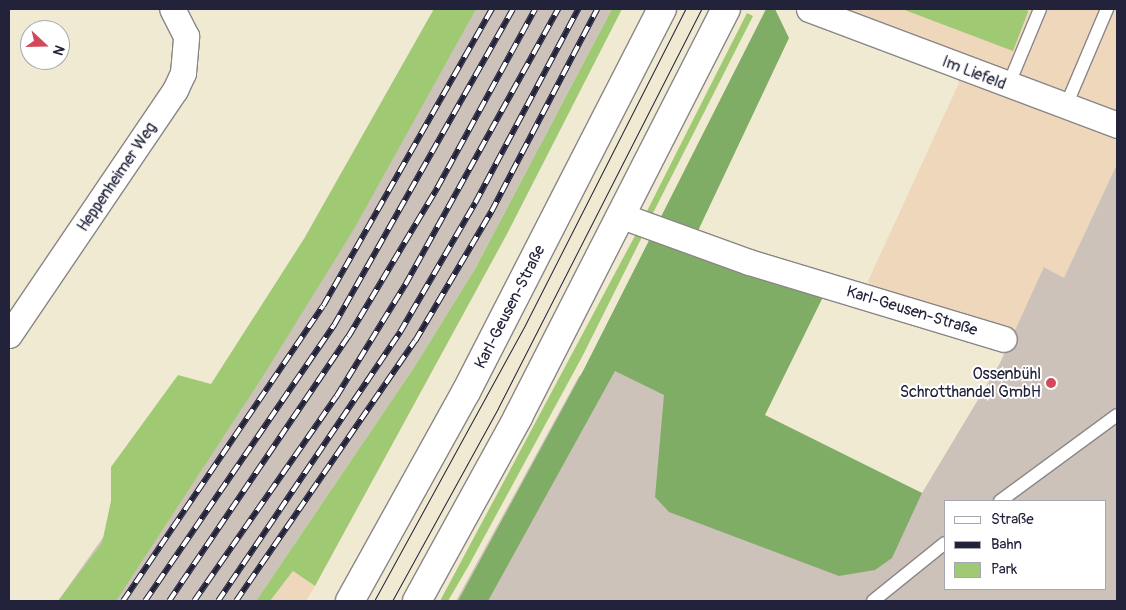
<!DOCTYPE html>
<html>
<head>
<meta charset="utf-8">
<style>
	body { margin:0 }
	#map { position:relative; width:1126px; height:610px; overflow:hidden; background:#f1ead3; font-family:Pangolin,sans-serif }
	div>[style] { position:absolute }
	.built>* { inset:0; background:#eed7bb }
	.industrial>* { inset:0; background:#ccc2b9 }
	.green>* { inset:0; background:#a0c974 }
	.forest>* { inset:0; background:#80ad66 }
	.roads { filter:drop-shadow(1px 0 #8a8687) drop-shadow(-1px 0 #8a8687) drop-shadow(0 1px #8a8687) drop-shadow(0 -1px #8a8687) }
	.service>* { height:12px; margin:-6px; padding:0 6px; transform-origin:6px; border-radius:6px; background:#fff }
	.minor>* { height:25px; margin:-12.5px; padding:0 12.5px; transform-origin:12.5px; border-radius:12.5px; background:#fff }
	.secondary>* { height:28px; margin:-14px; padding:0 14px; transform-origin:14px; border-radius:14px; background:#fff }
	.tram>* { height:1px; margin:-0.5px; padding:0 0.5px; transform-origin:0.5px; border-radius:0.5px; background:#22223b }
	.rail>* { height:5.5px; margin-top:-2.75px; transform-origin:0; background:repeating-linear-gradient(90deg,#fff 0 11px,#22223b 0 22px); box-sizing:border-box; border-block:1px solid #22223b }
	.dots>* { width:14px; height:14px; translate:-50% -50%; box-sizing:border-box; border:2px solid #fff; border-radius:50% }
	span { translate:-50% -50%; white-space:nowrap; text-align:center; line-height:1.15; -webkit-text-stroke:4px #fff; paint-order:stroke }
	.street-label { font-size:16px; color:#22223b }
	.poi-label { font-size:16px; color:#22223b }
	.right { translate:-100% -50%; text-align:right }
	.frame { position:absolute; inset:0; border:10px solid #22223b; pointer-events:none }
	.legend { position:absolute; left:944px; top:500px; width:162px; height:90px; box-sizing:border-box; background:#fff; border:1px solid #a7a7b1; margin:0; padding:6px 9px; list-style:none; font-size:15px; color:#22223b }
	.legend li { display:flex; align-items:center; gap:10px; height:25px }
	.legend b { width:25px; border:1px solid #a7a7b1 }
	.north { position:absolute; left:20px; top:20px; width:50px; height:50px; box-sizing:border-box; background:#fff; border:1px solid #a7a7b1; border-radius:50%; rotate:111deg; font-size:14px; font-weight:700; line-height:20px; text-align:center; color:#22223b }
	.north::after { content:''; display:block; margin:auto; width:18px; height:22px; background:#d1495b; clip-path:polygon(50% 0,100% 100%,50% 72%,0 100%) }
</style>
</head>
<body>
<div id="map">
	<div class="built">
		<i style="clip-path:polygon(835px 9px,1117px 9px,1117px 164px,1064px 279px,1045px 267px,1013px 335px,878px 299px,868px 281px,959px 83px,948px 61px)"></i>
		<i style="clip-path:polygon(293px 571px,315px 586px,306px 601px,270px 601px)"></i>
	</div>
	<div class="industrial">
		<i style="clip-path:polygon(434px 9px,612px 9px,475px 269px,413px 369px,256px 601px,58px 601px,211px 385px,304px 239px)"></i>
		<i style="clip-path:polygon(evenodd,1117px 164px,1117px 601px,456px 601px,579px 376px,614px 368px,764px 417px,922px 493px,1000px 363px,1044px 267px,1064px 278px,1117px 164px,945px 501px,1105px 501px,1105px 589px,945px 589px,945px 501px)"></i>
	</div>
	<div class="green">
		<i style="clip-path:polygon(434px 9px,476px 9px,354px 229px,263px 376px,116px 601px,58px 601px,102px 543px,111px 501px,111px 467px,178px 375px,211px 384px,304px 239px)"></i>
		<i style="clip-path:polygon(612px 9px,622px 9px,507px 234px,315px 586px,293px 571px,270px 601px,256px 601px,413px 369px,475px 269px)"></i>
		<i style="clip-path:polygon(902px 9px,1027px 9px,1028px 12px,1013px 51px)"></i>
		<i style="clip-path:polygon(747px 13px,753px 16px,649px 221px,644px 217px)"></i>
		<i style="clip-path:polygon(637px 232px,643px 235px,582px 357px,469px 565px,448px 601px,440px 601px)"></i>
	</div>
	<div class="forest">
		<i style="clip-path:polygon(766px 9px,775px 9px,789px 38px,696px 235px,823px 297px,765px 415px,922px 493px,892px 558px,875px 570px,839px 576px,669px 512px,655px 497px,664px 395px,615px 371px,488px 601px,458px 601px,584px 369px)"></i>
	</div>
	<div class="roads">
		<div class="service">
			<i style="left:1008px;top:86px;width:83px;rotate:-67.4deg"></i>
			<i style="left:1065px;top:108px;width:108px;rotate:-67deg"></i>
			<i style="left:1000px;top:501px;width:145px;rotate:-36.3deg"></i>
			<i style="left:873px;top:601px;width:92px;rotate:-38.9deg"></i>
		</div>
		<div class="minor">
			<i style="left:809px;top:9px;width:329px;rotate:20.6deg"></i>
			<i style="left:622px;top:216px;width:135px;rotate:19.9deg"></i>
			<i style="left:749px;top:262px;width:266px;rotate:16.8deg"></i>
			<i style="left:9px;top:335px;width:296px;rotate:-55.9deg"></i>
			<i style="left:175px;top:90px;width:19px;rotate:-65deg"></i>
			<i style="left:183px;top:73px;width:37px;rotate:-85deg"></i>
			<i style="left:186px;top:36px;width:30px;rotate:-117deg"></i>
		</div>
		<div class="secondary">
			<i style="left:350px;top:601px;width:239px;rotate:-61deg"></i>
			<i style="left:466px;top:392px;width:430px;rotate:-62.9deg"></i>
			<i style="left:417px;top:601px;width:210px;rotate:-61.2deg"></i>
			<i style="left:518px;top:417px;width:458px;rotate:-63deg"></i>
		</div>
	</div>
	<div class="tram">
		<i style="left:374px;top:601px;width:312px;rotate:-61.3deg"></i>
		<i style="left:524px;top:327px;width:356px;rotate:-63.1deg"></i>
		<i style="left:392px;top:601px;width:220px;rotate:-61.2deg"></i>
		<i style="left:498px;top:408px;width:448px;rotate:-63deg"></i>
	</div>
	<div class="rail">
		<i style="left:123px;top:601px;width:356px;rotate:-55.9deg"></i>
		<i style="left:323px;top:306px;width:342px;rotate:-60.4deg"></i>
		<i style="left:145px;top:601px;width:335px;rotate:-55.6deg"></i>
		<i style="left:334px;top:325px;width:363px;rotate:-60.5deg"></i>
		<i style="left:169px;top:601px;width:319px;rotate:-55.9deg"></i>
		<i style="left:348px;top:337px;width:174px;rotate:-59.1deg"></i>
		<i style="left:437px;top:188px;width:204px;rotate:-61.3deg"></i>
		<i style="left:194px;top:601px;width:249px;rotate:-55.2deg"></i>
		<i style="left:336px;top:397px;width:132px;rotate:-58.4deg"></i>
		<i style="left:405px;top:285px;width:316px;rotate:-61deg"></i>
		<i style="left:218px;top:601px;width:325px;rotate:-55.9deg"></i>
		<i style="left:400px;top:332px;width:149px;rotate:-59.8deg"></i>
		<i style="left:475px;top:203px;width:220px;rotate:-62deg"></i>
		<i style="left:236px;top:601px;width:316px;rotate:-55.5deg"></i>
		<i style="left:415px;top:341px;width:150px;rotate:-59.5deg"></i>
		<i style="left:491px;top:212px;width:229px;rotate:-62.4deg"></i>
	</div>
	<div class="dots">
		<i style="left:1051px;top:383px;background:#d1495b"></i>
	</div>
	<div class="street-label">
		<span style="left:974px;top:73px;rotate:21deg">Im Liefeld</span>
		<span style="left:117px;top:177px;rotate:-56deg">Heppenheimer Weg</span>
		<span style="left:510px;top:307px;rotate:-63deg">Karl-Geusen-Straße</span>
		<span style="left:912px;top:311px;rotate:17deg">Karl-Geusen-Straße</span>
	</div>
	<div class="poi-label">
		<span class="right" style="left:1041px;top:383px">Ossenbühl<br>Schrotthandel GmbH</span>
	</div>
	<div class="frame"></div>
	<ul class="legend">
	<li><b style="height:6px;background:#fff"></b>Straße</li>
	<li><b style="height:6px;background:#22223b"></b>Bahn</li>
	<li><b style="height:14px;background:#a0c974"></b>Park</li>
	</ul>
	<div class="north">N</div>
</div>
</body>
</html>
